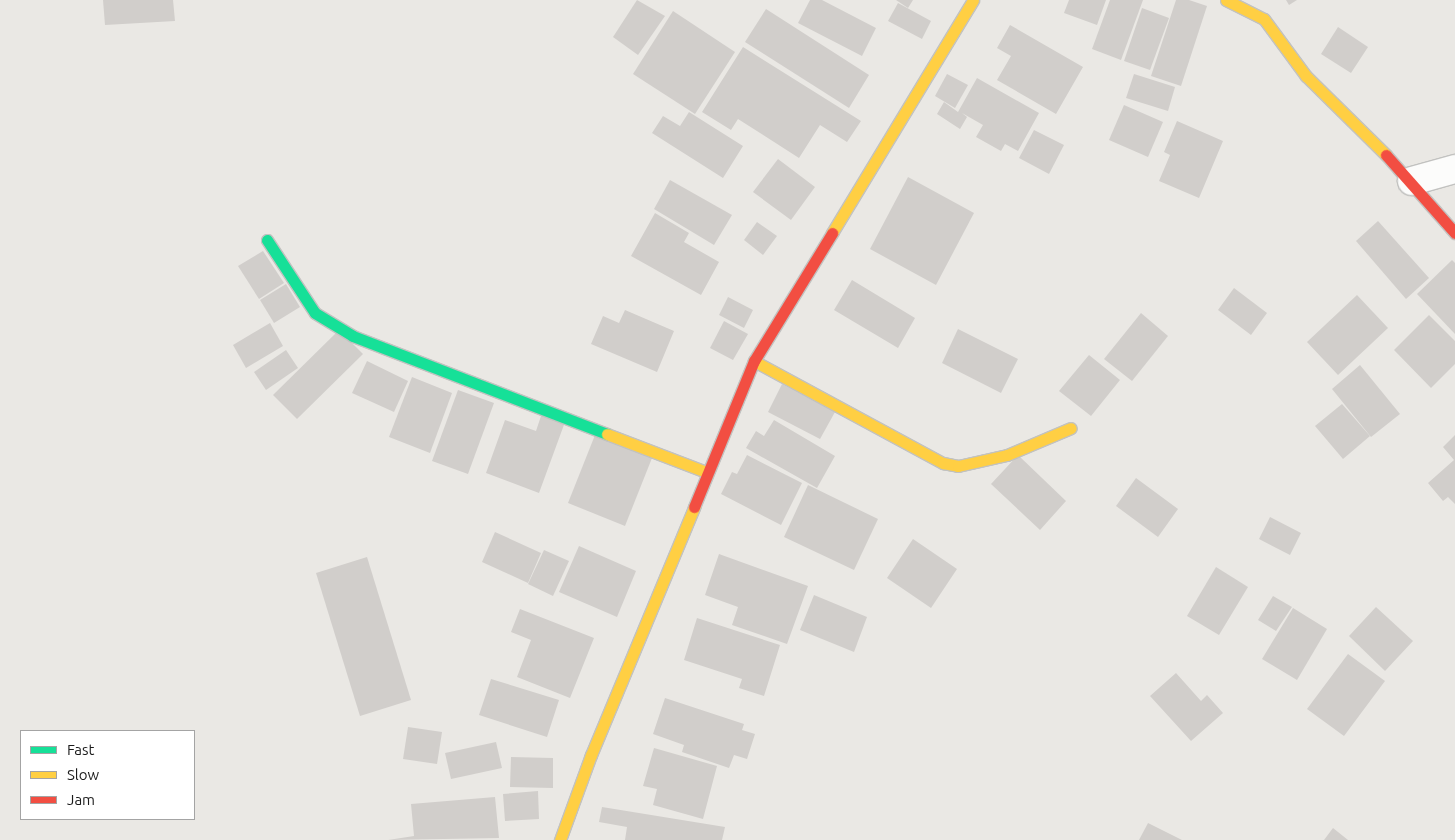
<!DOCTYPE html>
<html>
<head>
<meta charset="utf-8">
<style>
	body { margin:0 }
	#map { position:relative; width:1455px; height:840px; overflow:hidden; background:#eae8e4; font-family:Ubuntu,sans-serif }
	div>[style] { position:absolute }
	.building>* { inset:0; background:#d1cecb }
	.roads { filter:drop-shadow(1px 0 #c2c2c0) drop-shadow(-1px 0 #c2c2c0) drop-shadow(0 1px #c2c2c0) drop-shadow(0 -1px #c2c2c0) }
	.street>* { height:28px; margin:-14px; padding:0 14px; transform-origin:14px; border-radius:14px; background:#fcfcfb }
	.fast>* { height:11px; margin:-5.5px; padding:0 5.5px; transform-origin:5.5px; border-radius:5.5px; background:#16e098 }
	.slow>* { height:11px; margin:-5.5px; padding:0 5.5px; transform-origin:5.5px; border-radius:5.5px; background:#ffcf43 }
	.jam>* { height:11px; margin:-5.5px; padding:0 5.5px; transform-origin:5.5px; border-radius:5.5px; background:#f24e42 }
	span { translate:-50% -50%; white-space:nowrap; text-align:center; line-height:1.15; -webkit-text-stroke:4.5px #fff; paint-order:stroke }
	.legend { position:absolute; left:20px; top:730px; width:175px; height:90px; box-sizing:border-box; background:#fff; border:1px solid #a4a4a4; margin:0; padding:6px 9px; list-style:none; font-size:15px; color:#1b1b1b }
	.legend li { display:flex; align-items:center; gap:10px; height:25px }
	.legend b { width:25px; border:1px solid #a4a4a4 }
</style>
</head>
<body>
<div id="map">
	<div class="building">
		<i style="clip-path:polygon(103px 0,173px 0,175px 21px,105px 25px)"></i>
		<i style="clip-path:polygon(637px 0,665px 16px,638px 55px,613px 37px)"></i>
		<i style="clip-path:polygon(810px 0,822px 0,876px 28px,862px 56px,798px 23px)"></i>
		<i style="clip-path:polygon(896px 0,913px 0,908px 8px)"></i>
		<i style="clip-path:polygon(1069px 0,1106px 0,1097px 25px,1064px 13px)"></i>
		<i style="clip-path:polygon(1110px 0,1143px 0,1121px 60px,1092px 49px)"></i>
		<i style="clip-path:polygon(1176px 0,1189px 0,1207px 6px,1181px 86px,1151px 76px)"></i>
		<i style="clip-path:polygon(1286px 0,1297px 0,1289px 5px)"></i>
		<i style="clip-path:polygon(898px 3px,931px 21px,922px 39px,888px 21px)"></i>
		<i style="clip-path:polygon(1142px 8px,1169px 18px,1150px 70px,1124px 61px)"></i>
		<i style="clip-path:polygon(766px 9px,869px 75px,849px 108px,745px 42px)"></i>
		<i style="clip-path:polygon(673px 11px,735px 52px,695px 114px,633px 74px)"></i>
		<i style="clip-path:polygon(1010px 25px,1083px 67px,1056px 114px,997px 80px,1011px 56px,997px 48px)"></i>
		<i style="clip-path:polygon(1338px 27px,1368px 47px,1351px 73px,1321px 54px)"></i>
		<i style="clip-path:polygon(743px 47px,861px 121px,847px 142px,820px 125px,799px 158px,738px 119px,731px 130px,702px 112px)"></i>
		<i style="clip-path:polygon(947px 74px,968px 85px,955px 108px,935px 96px)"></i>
		<i style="clip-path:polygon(1134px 74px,1175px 87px,1168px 111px,1126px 98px)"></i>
		<i style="clip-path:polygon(977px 78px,1039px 113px,1018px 151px,1005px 144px,1001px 151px,976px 137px,983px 125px,962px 113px,967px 117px,960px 129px,937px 114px,944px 102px,958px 112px)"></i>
		<i style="clip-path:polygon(1124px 105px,1163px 122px,1148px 157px,1109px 140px)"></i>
		<i style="clip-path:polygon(689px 112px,743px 146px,723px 178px,652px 133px,663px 116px,680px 126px)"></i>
		<i style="clip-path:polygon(1177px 121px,1223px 141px,1199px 198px,1159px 181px,1170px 155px,1164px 152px)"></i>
		<i style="clip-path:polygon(1034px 130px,1064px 145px,1049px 174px,1019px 158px)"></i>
		<i style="clip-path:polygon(778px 159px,815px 187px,791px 220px,753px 192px)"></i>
		<i style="clip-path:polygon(908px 177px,974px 213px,936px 285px,870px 249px)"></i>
		<i style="clip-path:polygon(670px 180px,732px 215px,714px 245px,654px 209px)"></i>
		<i style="clip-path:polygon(655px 213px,689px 233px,684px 242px,719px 262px,701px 295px,631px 256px)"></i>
		<i style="clip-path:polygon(1378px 221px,1429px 278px,1406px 299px,1356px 241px)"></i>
		<i style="clip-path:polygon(757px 222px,777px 236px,763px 255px,744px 240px)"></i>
		<i style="clip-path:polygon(263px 251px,284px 283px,259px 299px,238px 266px)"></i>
		<i style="clip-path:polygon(1452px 260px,1455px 263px,1455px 334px,1417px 294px)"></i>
		<i style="clip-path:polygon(852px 280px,915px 318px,898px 348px,834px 310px)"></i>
		<i style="clip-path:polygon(286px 284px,300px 307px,274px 323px,260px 300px)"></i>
		<i style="clip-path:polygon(1234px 288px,1267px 313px,1251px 335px,1218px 310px)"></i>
		<i style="clip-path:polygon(1357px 295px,1388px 328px,1338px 375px,1307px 342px)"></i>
		<i style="clip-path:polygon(728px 297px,753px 310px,744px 328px,719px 315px)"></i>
		<i style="clip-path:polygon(625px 310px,674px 331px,657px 372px,591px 344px,603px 316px,619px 323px)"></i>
		<i style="clip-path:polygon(1141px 313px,1168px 336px,1132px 381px,1104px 359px)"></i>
		<i style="clip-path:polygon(1429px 315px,1455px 341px,1455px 364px,1431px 388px,1394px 350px)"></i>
		<i style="clip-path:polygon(724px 321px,748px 334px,733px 360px,710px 348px)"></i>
		<i style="clip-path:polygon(270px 323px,283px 346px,246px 368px,233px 345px)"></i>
		<i style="clip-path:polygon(958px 329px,1018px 359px,1001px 393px,942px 363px)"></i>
		<i style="clip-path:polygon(339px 330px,363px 354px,297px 419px,273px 395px)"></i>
		<i style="clip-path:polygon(286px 350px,298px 368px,266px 390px,254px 372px)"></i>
		<i style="clip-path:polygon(1089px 355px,1120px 380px,1091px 416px,1059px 391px)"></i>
		<i style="clip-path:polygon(367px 361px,408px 381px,394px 412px,352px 393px)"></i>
		<i style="clip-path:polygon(1360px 365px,1400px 414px,1371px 437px,1332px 389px)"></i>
		<i style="clip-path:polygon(412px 377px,452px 393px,430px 453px,389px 437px)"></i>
		<i style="clip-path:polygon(782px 384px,835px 412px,820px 439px,768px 412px)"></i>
		<i style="clip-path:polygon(458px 390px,494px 403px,468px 474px,432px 461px)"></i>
		<i style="clip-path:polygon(1342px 404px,1370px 436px,1343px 459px,1315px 426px)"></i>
		<i style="clip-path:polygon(542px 413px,565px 422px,539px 493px,486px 473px,505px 420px,536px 431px)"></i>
		<i style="clip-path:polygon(774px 420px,835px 456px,817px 488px,746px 448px,756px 431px,764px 436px)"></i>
		<i style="clip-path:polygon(595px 435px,652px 458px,625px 526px,568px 503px)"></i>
		<i style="clip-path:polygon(1455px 435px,1455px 504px,1448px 497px,1443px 501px,1428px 483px,1454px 460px,1443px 447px)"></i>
		<i style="clip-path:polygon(747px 455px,802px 483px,781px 525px,721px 494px,732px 472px,737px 474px)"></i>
		<i style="clip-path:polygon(1018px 455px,1066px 501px,1040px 530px,991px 484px)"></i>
		<i style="clip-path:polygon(1136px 478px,1178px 509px,1158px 537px,1116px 506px)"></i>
		<i style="clip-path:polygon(808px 485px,878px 519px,854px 570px,784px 537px)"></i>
		<i style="clip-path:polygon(1270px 517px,1301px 533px,1290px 555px,1259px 539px)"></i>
		<i style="clip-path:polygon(495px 532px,541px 553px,528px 583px,482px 562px)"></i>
		<i style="clip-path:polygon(913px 539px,957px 569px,931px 608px,887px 578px)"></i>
		<i style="clip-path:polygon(579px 546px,636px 571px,617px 617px,559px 592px)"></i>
		<i style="clip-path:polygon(544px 550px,569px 561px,553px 596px,528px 584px)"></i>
		<i style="clip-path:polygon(719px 554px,808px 586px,787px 644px,732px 625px,738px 607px,705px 595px)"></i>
		<i style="clip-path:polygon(367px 557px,411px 700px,360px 716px,316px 573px)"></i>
		<i style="clip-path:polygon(1216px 567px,1248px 587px,1219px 635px,1187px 616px)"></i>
		<i style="clip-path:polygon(814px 595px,867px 617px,854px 652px,800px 630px)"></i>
		<i style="clip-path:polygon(1273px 596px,1292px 607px,1276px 631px,1258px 620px)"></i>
		<i style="clip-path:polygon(1376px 607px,1413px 641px,1385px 671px,1349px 636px)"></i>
		<i style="clip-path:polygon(1293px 608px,1327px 629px,1297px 680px,1262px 659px)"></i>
		<i style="clip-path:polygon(520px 609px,594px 638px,570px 698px,517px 677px,531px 640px,511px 632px)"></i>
		<i style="clip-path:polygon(697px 618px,780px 645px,764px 696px,739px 688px,742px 679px,684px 660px)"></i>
		<i style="clip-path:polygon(1348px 654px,1385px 681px,1344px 736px,1307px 709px)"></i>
		<i style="clip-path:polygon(1176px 673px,1201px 701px,1207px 695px,1223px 713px,1191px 741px,1150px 696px)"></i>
		<i style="clip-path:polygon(491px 679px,559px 700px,547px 737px,479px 715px)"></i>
		<i style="clip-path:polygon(665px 698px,744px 724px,742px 730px,755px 734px,747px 759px,734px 755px,729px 768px,682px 752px,684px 745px,653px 734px)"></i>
		<i style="clip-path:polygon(408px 727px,442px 732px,437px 764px,403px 759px)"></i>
		<i style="clip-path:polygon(496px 742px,502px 768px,451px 779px,445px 753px)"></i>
		<i style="clip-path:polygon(654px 748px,717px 766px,703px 819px,653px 805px,657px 789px,643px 786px)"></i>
		<i style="clip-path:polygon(511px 757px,553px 758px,553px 788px,510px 787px)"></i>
		<i style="clip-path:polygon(538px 791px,539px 819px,505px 821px,503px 794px)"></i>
		<i style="clip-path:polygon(495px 797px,499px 838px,388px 840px,414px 836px,411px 804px)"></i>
		<i style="clip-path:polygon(602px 807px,725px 827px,722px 840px,625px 840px,627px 827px,599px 822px)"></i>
		<i style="clip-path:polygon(1148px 823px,1182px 840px,1139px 840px)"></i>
		<i style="clip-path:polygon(1333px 828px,1348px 840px,1324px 840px)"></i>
	</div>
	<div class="roads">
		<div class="street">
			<i style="left:1412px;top:181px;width:45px;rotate:-15.6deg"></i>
		</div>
		<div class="fast">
			<i style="left:267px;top:240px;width:87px;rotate:56.7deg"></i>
			<i style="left:315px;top:313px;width:44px;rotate:31.2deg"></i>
			<i style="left:353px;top:336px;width:272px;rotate:21.1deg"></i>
		</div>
		<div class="slow">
			<i style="left:1226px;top:0;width:42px;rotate:26.6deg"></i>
			<i style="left:1264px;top:19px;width:71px;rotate:53.6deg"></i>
			<i style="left:1306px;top:76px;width:112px;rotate:44.6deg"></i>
			<i style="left:832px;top:233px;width:272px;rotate:-58.8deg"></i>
			<i style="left:754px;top:361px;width:215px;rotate:28.4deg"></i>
			<i style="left:943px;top:463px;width:15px;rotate:11deg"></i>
			<i style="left:958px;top:466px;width:50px;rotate:-12.7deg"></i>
			<i style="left:1007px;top:455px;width:69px;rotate:-22.9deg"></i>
			<i style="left:607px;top:434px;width:106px;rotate:21deg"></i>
			<i style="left:560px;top:840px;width:90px;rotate:-70deg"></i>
			<i style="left:591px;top:755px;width:269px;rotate:-67.4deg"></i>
		</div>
		<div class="jam">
			<i style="left:1386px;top:155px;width:104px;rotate:48.5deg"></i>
			<i style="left:694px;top:507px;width:158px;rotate:-67.7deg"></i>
			<i style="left:754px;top:361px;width:150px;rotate:-58.6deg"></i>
		</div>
	</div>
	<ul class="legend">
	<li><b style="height:6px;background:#16e098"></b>Fast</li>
	<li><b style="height:6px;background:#ffcf43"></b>Slow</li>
	<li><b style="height:6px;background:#f24e42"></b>Jam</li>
	</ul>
</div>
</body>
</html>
